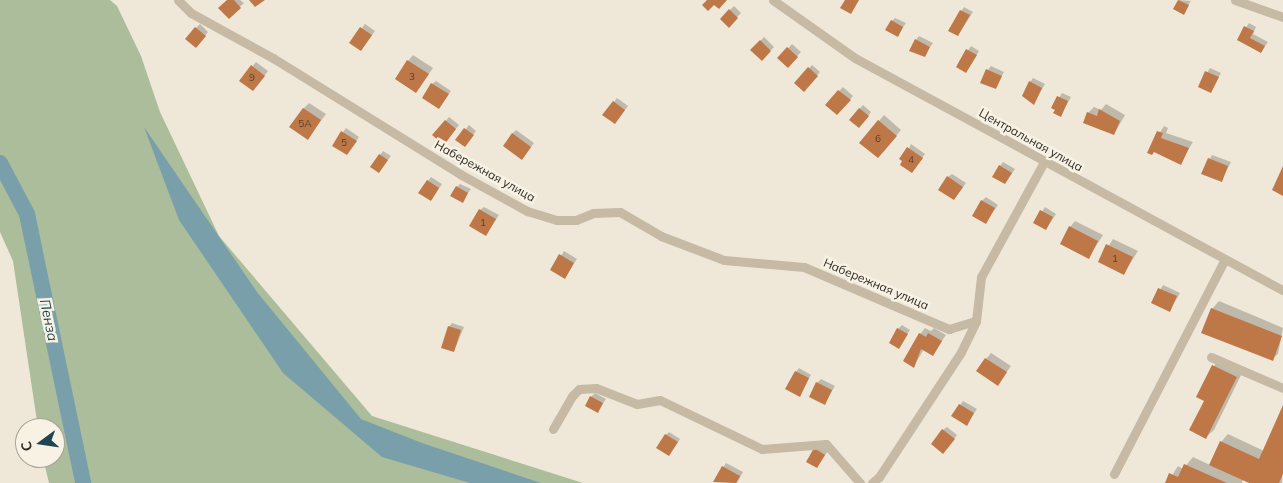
<!DOCTYPE html>
<html>
<head>
<meta charset="utf-8">
<style>
	body { margin:0 }
	#map { position:relative; width:1283px; height:483px; overflow:hidden; background:#efe8d8; font-family:Mulish,sans-serif }
	div>[style] { position:absolute }
	.green>* { inset:0; background:#abbd9a }
	.water>* { inset:0; background:#79a0aa }
	.shadow>* { inset:0; background:#0003 }
	.river>* { height:16px; margin:-8px; padding:0 8px; transform-origin:8px; border-radius:8px; background:#79a0aa }
	.building>* { inset:0; background:#be7848 }
	.minor>* { height:9px; margin:-4.5px; padding:0 4.5px; transform-origin:4.5px; border-radius:4.5px; background:#c6baa5 }
	span { translate:-50% -50%; white-space:nowrap; text-align:center; line-height:1.15; -webkit-text-stroke:5px #f7f2e4; paint-order:stroke }
	.number-label { font-size:10px; color:#553f2e }
	.number-label span { -webkit-text-stroke-width:0 }
	.street-label { font-size:12px; color:#322c26 }
	.water-label { font-size:14px; color:#1f4551; font-style:italic }
	.north { position:absolute; left:15px; top:418px; width:50px; height:50px; box-sizing:border-box; background:#f7f2e4; border:1px solid #a8a398; border-radius:50%; rotate:256deg; font-size:14px; font-weight:700; line-height:20px; text-align:center; color:#322c26 }
	.north::after { content:''; display:block; margin:auto; width:18px; height:22px; background:#1f4551; clip-path:polygon(50% 0,100% 100%,50% 72%,0 100%) }
</style>
</head>
<body>
<div id="map">
	<div class="green">
		<i style="clip-path:polygon(0 0,110px 0,117px 6px,141px 56px,160px 112px,219px 236px,372px 416px,583px 483px,49px 483px,43px 458px,55px 458px,55px 428px,38px 428px,13px 261px,0 232px)"></i>
	</div>
	<div class="water">
		<i style="clip-path:polygon(144px 127px,257px 292px,361px 419px,422px 443px,541px 483px,470px 483px,382px 457px,283px 373px,179px 220px)"></i>
	</div>
	<div class="shadow">
		<i style="clip-path:polygon(228px 0,240px 0,244px 3px,229px 17px)"></i>
		<i style="clip-path:polygon(1179px 0,1191px 1px,1183px 13px,1175px 8px)"></i>
		<i style="clip-path:polygon(734px 6px,741px 13px,729px 26px,721px 19px)"></i>
		<i style="clip-path:polygon(964px 7px,973px 12px,958px 35px,949px 30px)"></i>
		<i style="clip-path:polygon(895px 18px,906px 23px,898px 35px,892px 21px)"></i>
		<i style="clip-path:polygon(1249px 23px,1256px 27px,1253px 34px,1268px 42px,1261px 52px,1238px 40px)"></i>
		<i style="clip-path:polygon(200px 24px,208px 32px,199px 43px,196px 28px)"></i>
		<i style="clip-path:polygon(365px 24px,375px 31px,364px 46px,351px 43px)"></i>
		<i style="clip-path:polygon(919px 36px,933px 43px,924px 55px,916px 40px)"></i>
		<i style="clip-path:polygon(764px 37px,774px 47px,762px 59px,752px 50px)"></i>
		<i style="clip-path:polygon(792px 44px,801px 52px,788px 66px,779px 58px)"></i>
		<i style="clip-path:polygon(971px 46px,979px 51px,966px 72px,957px 67px)"></i>
		<i style="clip-path:polygon(413px 55px,433px 68px,416px 92px,408px 61px)"></i>
		<i style="clip-path:polygon(256px 62px,268px 71px,257px 86px,241px 80px)"></i>
		<i style="clip-path:polygon(812px 65px,820px 72px,807px 87px,796px 83px)"></i>
		<i style="clip-path:polygon(991px 66px,1004px 72px,995px 88px,988px 70px)"></i>
		<i style="clip-path:polygon(1210px 68px,1221px 73px,1211px 91px,1199px 86px)"></i>
		<i style="clip-path:polygon(1033px 78px,1045px 84px,1034px 103px,1030px 82px)"></i>
		<i style="clip-path:polygon(436px 81px,451px 91px,439px 107px,432px 84px)"></i>
		<i style="clip-path:polygon(843px 87px,853px 96px,837px 114px,827px 104px)"></i>
		<i style="clip-path:polygon(1062px 93px,1071px 97px,1061px 115px,1053px 108px)"></i>
		<i style="clip-path:polygon(617px 98px,628px 106px,618px 119px,614px 102px)"></i>
		<i style="clip-path:polygon(309px 103px,326px 114px,308px 138px,304px 108px)"></i>
		<i style="clip-path:polygon(1106px 104px,1125px 115px,1114px 134px,1088px 113px,1094px 107px,1101px 110px)"></i>
		<i style="clip-path:polygon(863px 105px,871px 112px,863px 123px,851px 119px)"></i>
		<i style="clip-path:polygon(884px 115px,901px 130px,884px 151px,861px 142px)"></i>
		<i style="clip-path:polygon(449px 117px,459px 125px,447px 140px,434px 135px)"></i>
		<i style="clip-path:polygon(469px 125px,476px 131px,468px 142px,457px 140px)"></i>
		<i style="clip-path:polygon(1164px 126px,1168px 128px,1166px 133px,1193px 142px,1180px 163px,1155px 151px,1148px 152px)"></i>
		<i style="clip-path:polygon(346px 128px,359px 137px,347px 154px,334px 145px)"></i>
		<i style="clip-path:polygon(516px 130px,534px 143px,525px 155px,512px 134px)"></i>
		<i style="clip-path:polygon(911px 144px,925px 154px,912px 172px,904px 161px)"></i>
		<i style="clip-path:polygon(383px 151px,391px 156px,379px 171px,380px 155px)"></i>
		<i style="clip-path:polygon(1212px 155px,1231px 162px,1221px 181px,1203px 173px)"></i>
		<i style="clip-path:polygon(1003px 162px,1015px 169px,1005px 183px,1000px 166px)"></i>
		<i style="clip-path:polygon(952px 174px,966px 183px,954px 199px,948px 177px)"></i>
		<i style="clip-path:polygon(431px 177px,442px 184px,431px 200px,428px 181px)"></i>
		<i style="clip-path:polygon(460px 184px,471px 189px,462px 201px,457px 187px)"></i>
		<i style="clip-path:polygon(986px 197px,998px 205px,986px 222px,982px 201px)"></i>
		<i style="clip-path:polygon(484px 207px,499px 215px,486px 234px,480px 210px)"></i>
		<i style="clip-path:polygon(1045px 207px,1056px 214px,1046px 229px,1035px 222px)"></i>
		<i style="clip-path:polygon(1075px 221px,1103px 235px,1089px 257px,1070px 227px)"></i>
		<i style="clip-path:polygon(1113px 239px,1138px 251px,1124px 273px,1099px 261px)"></i>
		<i style="clip-path:polygon(564px 251px,577px 259px,565px 277px,552px 270px)"></i>
		<i style="clip-path:polygon(1163px 285px,1180px 293px,1170px 310px,1153px 302px)"></i>
		<i style="clip-path:polygon(1219px 301px,1283px 328px,1278px 354px,1272px 359px,1212px 309px)"></i>
		<i style="clip-path:polygon(452px 323px,464px 327px,454px 351px,449px 327px)"></i>
		<i style="clip-path:polygon(902px 325px,910px 330px,899px 347px,898px 329px)"></i>
		<i style="clip-path:polygon(925px 328px,931px 331px,934px 328px,946px 335px,933px 354px,924px 349px,914px 366px,920px 334px)"></i>
		<i style="clip-path:polygon(991px 353px,1011px 366px,998px 384px,986px 359px)"></i>
		<i style="clip-path:polygon(1221px 358px,1244px 369px,1214px 430px,1206px 437px,1205px 400px,1198px 396px,1214px 366px)"></i>
		<i style="clip-path:polygon(799px 368px,811px 375px,799px 395px,796px 372px)"></i>
		<i style="clip-path:polygon(821px 379px,835px 386px,825px 403px,817px 383px)"></i>
		<i style="clip-path:polygon(595px 393px,606px 399px,598px 411px,591px 397px)"></i>
		<i style="clip-path:polygon(963px 401px,977px 409px,967px 424px,960px 405px)"></i>
		<i style="clip-path:polygon(1283px 408px,1282px 483px,1252px 483px,1243px 479px,1242px 483px,1167px 483px,1178px 466px,1183px 469px,1193px 457px,1210px 465px,1221px 442px,1228px 434px,1264px 451px)"></i>
		<i style="clip-path:polygon(947px 427px,957px 435px,947px 449px,943px 430px)"></i>
		<i style="clip-path:polygon(669px 432px,680px 439px,669px 455px,666px 435px)"></i>
		<i style="clip-path:polygon(819px 445px,828px 451px,817px 467px,808px 461px)"></i>
		<i style="clip-path:polygon(726px 463px,743px 472px,737px 483px,715px 481px)"></i>
	</div>
	<div class="river">
		<i style="left:0;top:163px;width:58px;rotate:62.1deg"></i>
		<i style="left:27px;top:214px;width:275px;rotate:78.2deg"></i>
	</div>
	<div class="building">
		<i style="clip-path:polygon(227px 0,234px 0,241px 8px,229px 19px,218px 8px)"></i>
		<i style="clip-path:polygon(249px 0,265px 0,255px 7px)"></i>
		<i style="clip-path:polygon(707px 0,727px 0,719px 9px,714px 5px,708px 11px,702px 5px)"></i>
		<i style="clip-path:polygon(845px 0,859px 0,851px 14px,840px 8px)"></i>
		<i style="clip-path:polygon(1178px 0,1189px 5px,1184px 15px,1173px 9px)"></i>
		<i style="clip-path:polygon(729px 9px,738px 18px,729px 28px,720px 19px)"></i>
		<i style="clip-path:polygon(960px 10px,970px 15px,958px 36px,948px 31px)"></i>
		<i style="clip-path:polygon(891px 20px,903px 27px,898px 37px,885px 30px)"></i>
		<i style="clip-path:polygon(1244px 26px,1254px 31px,1250px 38px,1265px 46px,1261px 53px,1237px 40px)"></i>
		<i style="clip-path:polygon(195px 27px,206px 36px,196px 48px,185px 39px)"></i>
		<i style="clip-path:polygon(360px 27px,372px 35px,361px 51px,349px 43px)"></i>
		<i style="clip-path:polygon(915px 39px,930px 47px,925px 57px,909px 51px)"></i>
		<i style="clip-path:polygon(760px 40px,771px 51px,762px 61px,750px 50px)"></i>
		<i style="clip-path:polygon(787px 47px,798px 57px,788px 68px,777px 58px)"></i>
		<i style="clip-path:polygon(966px 49px,977px 55px,966px 73px,956px 67px)"></i>
		<i style="clip-path:polygon(407px 60px,429px 74px,416px 93px,395px 79px)"></i>
		<i style="clip-path:polygon(251px 65px,265px 76px,253px 91px,239px 81px)"></i>
		<i style="clip-path:polygon(808px 67px,818px 76px,804px 92px,794px 83px)"></i>
		<i style="clip-path:polygon(986px 69px,1002px 76px,996px 89px,980px 83px)"></i>
		<i style="clip-path:polygon(1205px 71px,1219px 77px,1211px 93px,1198px 87px)"></i>
		<i style="clip-path:polygon(1029px 81px,1042px 88px,1034px 105px,1022px 96px)"></i>
		<i style="clip-path:polygon(431px 83px,449px 94px,439px 109px,422px 98px)"></i>
		<i style="clip-path:polygon(838px 90px,851px 100px,837px 115px,825px 105px)"></i>
		<i style="clip-path:polygon(1057px 96px,1068px 101px,1061px 117px,1053px 113px,1055px 110px,1051px 108px)"></i>
		<i style="clip-path:polygon(613px 101px,625px 110px,615px 124px,602px 115px)"></i>
		<i style="clip-path:polygon(303px 108px,321px 120px,308px 140px,289px 127px)"></i>
		<i style="clip-path:polygon(859px 108px,869px 116px,859px 128px,849px 120px)"></i>
		<i style="clip-path:polygon(1099px 109px,1120px 121px,1114px 135px,1083px 123px,1087px 112px,1097px 116px)"></i>
		<i style="clip-path:polygon(445px 120px,456px 129px,444px 145px,432px 135px)"></i>
		<i style="clip-path:polygon(878px 120px,897px 136px,878px 158px,859px 143px)"></i>
		<i style="clip-path:polygon(464px 128px,474px 135px,465px 147px,455px 140px)"></i>
		<i style="clip-path:polygon(341px 131px,357px 141px,347px 155px,332px 146px)"></i>
		<i style="clip-path:polygon(1157px 131px,1163px 133px,1161px 138px,1189px 148px,1181px 165px,1154px 152px,1152px 155px,1147px 153px)"></i>
		<i style="clip-path:polygon(512px 133px,531px 147px,522px 160px,503px 146px)"></i>
		<i style="clip-path:polygon(907px 147px,923px 158px,912px 173px,900px 165px,902px 161px,899px 159px)"></i>
		<i style="clip-path:polygon(379px 154px,388px 160px,379px 173px,370px 167px)"></i>
		<i style="clip-path:polygon(1208px 158px,1228px 166px,1222px 182px,1201px 174px)"></i>
		<i style="clip-path:polygon(999px 165px,1012px 173px,1005px 184px,992px 177px)"></i>
		<i style="clip-path:polygon(1283px 166px,1283px 196px,1272px 190px)"></i>
		<i style="clip-path:polygon(947px 176px,963px 187px,954px 200px,938px 190px)"></i>
		<i style="clip-path:polygon(427px 180px,439px 188px,431px 201px,418px 193px)"></i>
		<i style="clip-path:polygon(456px 186px,468px 193px,463px 203px,450px 196px)"></i>
		<i style="clip-path:polygon(981px 200px,995px 208px,986px 224px,972px 216px)"></i>
		<i style="clip-path:polygon(479px 209px,496px 219px,486px 236px,469px 226px)"></i>
		<i style="clip-path:polygon(1040px 210px,1053px 217px,1046px 230px,1033px 223px)"></i>
		<i style="clip-path:polygon(1069px 226px,1098px 241px,1089px 259px,1060px 244px)"></i>
		<i style="clip-path:polygon(1106px 244px,1133px 257px,1124px 275px,1098px 262px)"></i>
		<i style="clip-path:polygon(559px 254px,574px 263px,565px 279px,550px 270px)"></i>
		<i style="clip-path:polygon(1158px 288px,1177px 296px,1170px 312px,1151px 303px)"></i>
		<i style="clip-path:polygon(1211px 308px,1282px 336px,1273px 361px,1201px 333px)"></i>
		<i style="clip-path:polygon(448px 326px,461px 330px,454px 352px,441px 348px)"></i>
		<i style="clip-path:polygon(897px 328px,908px 334px,899px 349px,889px 343px)"></i>
		<i style="clip-path:polygon(919px 333px,926px 337px,928px 333px,942px 341px,933px 356px,921px 349px,914px 368px,903px 361px)"></i>
		<i style="clip-path:polygon(985px 358px,1007px 372px,998px 386px,976px 371px)"></i>
		<i style="clip-path:polygon(1212px 365px,1237px 377px,1206px 439px,1189px 430px,1204px 401px,1196px 397px)"></i>
		<i style="clip-path:polygon(795px 371px,809px 378px,800px 397px,785px 389px)"></i>
		<i style="clip-path:polygon(816px 382px,832px 390px,825px 405px,809px 397px)"></i>
		<i style="clip-path:polygon(590px 396px,603px 403px,598px 413px,585px 406px)"></i>
		<i style="clip-path:polygon(959px 404px,974px 413px,967px 426px,951px 416px)"></i>
		<i style="clip-path:polygon(1283px 405px,1283px 474px,1279px 483px,1249px 483px,1209px 465px,1220px 441px,1259px 459px)"></i>
		<i style="clip-path:polygon(942px 429px,955px 439px,943px 454px,931px 444px)"></i>
		<i style="clip-path:polygon(665px 434px,678px 442px,669px 456px,656px 448px)"></i>
		<i style="clip-path:polygon(814px 448px,825px 455px,817px 468px,806px 462px)"></i>
		<i style="clip-path:polygon(1184px 464px,1227px 483px,1165px 483px,1169px 473px,1178px 477px)"></i>
		<i style="clip-path:polygon(722px 466px,740px 476px,736px 483px,713px 482px)"></i>
	</div>
	<div class="minor">
		<i style="left:178px;top:0;width:18px;rotate:45deg"></i>
		<i style="left:191px;top:13px;width:94px;rotate:28.8deg"></i>
		<i style="left:273px;top:58px;width:220px;rotate:31.8deg"></i>
		<i style="left:460px;top:174px;width:77px;rotate:28.9deg"></i>
		<i style="left:527px;top:211px;width:31px;rotate:17deg"></i>
		<i style="left:557px;top:220px;width:19px"></i>
		<i style="left:576px;top:220px;width:18px;rotate:-22deg"></i>
		<i style="left:593px;top:213px;width:27px;rotate:-2deg"></i>
		<i style="left:620px;top:212px;width:48px;rotate:30.3deg"></i>
		<i style="left:661px;top:236px;width:67px;rotate:20.9deg"></i>
		<i style="left:724px;top:260px;width:80px;rotate:5deg"></i>
		<i style="left:804px;top:267px;width:158px;rotate:23.2deg"></i>
		<i style="left:949px;top:329px;width:28px;rotate:-17deg"></i>
		<i style="left:773px;top:0;width:100px;rotate:35.3deg"></i>
		<i style="left:855px;top:58px;width:487px;rotate:28.5deg"></i>
		<i style="left:1235px;top:0;width:51px;rotate:19.5deg"></i>
		<i style="left:1211px;top:357px;width:78px;rotate:23.3deg"></i>
		<i style="left:553px;top:429px;width:39px;rotate:-60deg"></i>
		<i style="left:573px;top:395px;width:8px;rotate:-45deg"></i>
		<i style="left:579px;top:389px;width:17px;rotate:-3deg"></i>
		<i style="left:596px;top:388px;width:44px;rotate:21.3deg"></i>
		<i style="left:637px;top:404px;width:23px;rotate:-10deg"></i>
		<i style="left:660px;top:400px;width:113px;rotate:25.7deg"></i>
		<i style="left:762px;top:449px;width:64px;rotate:-4.5deg"></i>
		<i style="left:826px;top:444px;width:52px;rotate:48.9deg"></i>
		<i style="left:1114px;top:474px;width:242px;rotate:-62.7deg"></i>
		<i style="left:872px;top:483px;width:9px;rotate:-41deg"></i>
		<i style="left:879px;top:477px;width:149px;rotate:-56.7deg"></i>
		<i style="left:961px;top:352px;width:34px;rotate:-64deg"></i>
		<i style="left:976px;top:321px;width:44px;rotate:-83.5deg"></i>
		<i style="left:981px;top:277px;width:131px;rotate:-61.3deg"></i>
	</div>
	<div class="number-label">
		<span style="left:412px;top:77px">3</span>
		<span style="left:252px;top:78px">9</span>
		<span style="left:305px;top:124px">5А</span>
		<span style="left:878px;top:139px">6</span>
		<span style="left:344px;top:143px">5</span>
		<span style="left:911px;top:160px">4</span>
		<span style="left:483px;top:223px">1</span>
		<span style="left:1115px;top:259px">1</span>
	</div>
	<div class="street-label">
		<span style="left:1031px;top:140px;rotate:29deg">Центральная улица</span>
		<span style="left:485px;top:171px;rotate:29deg">Набережная улица</span>
		<span style="left:876px;top:284px;rotate:23deg">Набережная улица</span>
	</div>
	<div class="water-label">
		<span style="left:49px;top:320px;rotate:78deg">Пенза</span>
	</div>
	<div class="north">С</div>
</div>
</body>
</html>
